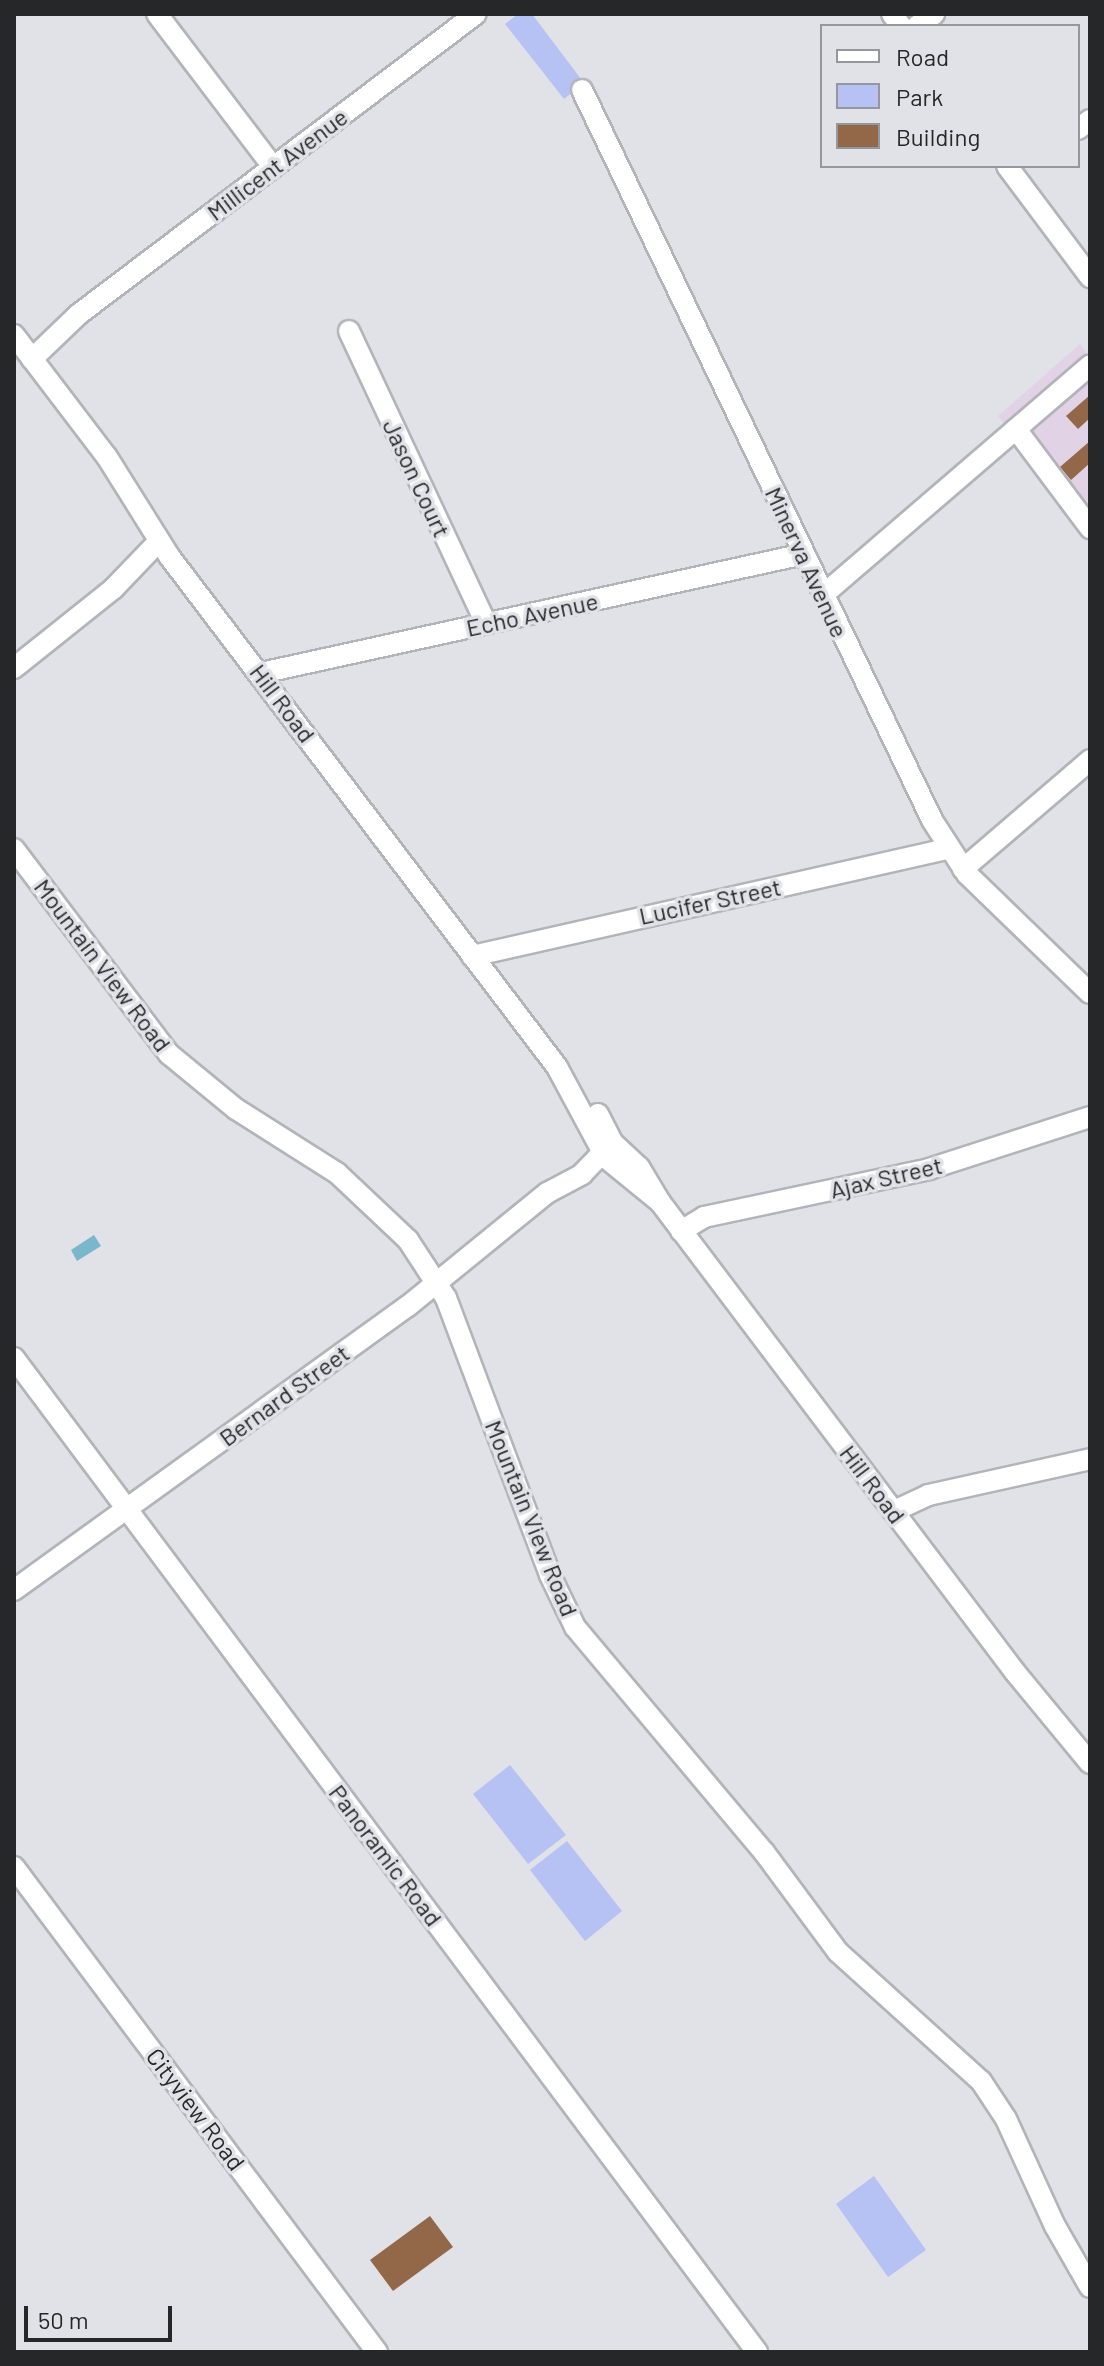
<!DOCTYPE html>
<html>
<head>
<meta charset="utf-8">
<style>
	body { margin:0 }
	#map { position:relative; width:1104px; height:2366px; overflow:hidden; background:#e0e2e8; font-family:Barlow,sans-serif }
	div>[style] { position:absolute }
	.commercial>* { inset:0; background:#e1d2e5 }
	.green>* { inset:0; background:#b5c2f3 }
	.water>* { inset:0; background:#7ab7cc }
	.building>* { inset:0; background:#926849 }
	.roads { filter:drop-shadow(2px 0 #b2b4ba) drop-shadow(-2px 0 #b2b4ba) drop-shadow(0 2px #b2b4ba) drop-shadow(0 -2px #b2b4ba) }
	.minor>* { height:20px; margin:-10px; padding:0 10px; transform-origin:10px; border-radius:10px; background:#fff }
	span { translate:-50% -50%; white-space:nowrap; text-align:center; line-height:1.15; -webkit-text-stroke:7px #e0e2e8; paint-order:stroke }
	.street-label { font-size:24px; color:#262729 }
	.frame { position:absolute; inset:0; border:16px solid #262729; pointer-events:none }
	.legend { position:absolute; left:820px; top:24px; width:260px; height:144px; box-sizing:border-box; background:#e0e2e8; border:2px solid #96979c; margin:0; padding:10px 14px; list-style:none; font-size:24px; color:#262729 }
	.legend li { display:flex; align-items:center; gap:16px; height:40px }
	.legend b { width:40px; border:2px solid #96979c }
	.scale { position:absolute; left:24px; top:2306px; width:148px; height:36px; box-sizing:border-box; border:4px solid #262729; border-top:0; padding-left:10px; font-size:24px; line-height:28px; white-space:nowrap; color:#262729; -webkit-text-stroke:6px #e0e2e8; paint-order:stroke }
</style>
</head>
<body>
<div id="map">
	<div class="commercial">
		<i style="clip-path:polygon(1080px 344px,1090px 357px,1090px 536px,998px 416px)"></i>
	</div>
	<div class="green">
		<i style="clip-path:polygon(518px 14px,532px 14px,584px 83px,564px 99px,505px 24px)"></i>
		<i style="clip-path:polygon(510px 1765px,566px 1835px,528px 1864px,473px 1794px)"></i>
		<i style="clip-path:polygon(567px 1841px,622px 1911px,585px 1941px,530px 1870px)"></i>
		<i style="clip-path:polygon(874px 2176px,926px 2250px,888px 2277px,836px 2204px)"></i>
	</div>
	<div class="water">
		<i style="clip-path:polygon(94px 1235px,101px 1246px,77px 1261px,71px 1250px)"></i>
	</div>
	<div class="building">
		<i style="clip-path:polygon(1090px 395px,1090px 418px,1078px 429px,1066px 416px)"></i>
		<i style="clip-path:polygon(1090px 441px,1090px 463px,1071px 480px,1060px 467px)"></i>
		<i style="clip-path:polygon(430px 2216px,453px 2247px,393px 2291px,370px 2260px)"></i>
	</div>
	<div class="roads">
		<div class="minor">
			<i style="left:157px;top:14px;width:192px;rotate:52.8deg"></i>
			<i style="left:892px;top:14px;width:15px;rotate:53deg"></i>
			<i style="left:917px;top:26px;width:21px;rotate:-35deg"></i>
			<i style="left:582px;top:90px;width:810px;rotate:64.38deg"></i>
			<i style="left:932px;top:820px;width:64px;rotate:57.1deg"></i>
			<i style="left:967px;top:874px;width:171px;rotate:44.1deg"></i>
			<i style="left:1078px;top:129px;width:15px;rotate:-37deg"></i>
			<i style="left:1007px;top:166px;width:139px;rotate:53.2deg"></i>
			<i style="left:349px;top:331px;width:323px;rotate:64.9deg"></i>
			<i style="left:14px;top:335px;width:153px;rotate:52.7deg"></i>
			<i style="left:107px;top:457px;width:117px;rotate:57.9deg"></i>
			<i style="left:169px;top:556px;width:642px;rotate:52.79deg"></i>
			<i style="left:557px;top:1067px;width:103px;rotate:61.7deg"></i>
			<i style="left:606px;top:1158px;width:70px;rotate:39.2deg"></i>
			<i style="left:32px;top:359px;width:65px;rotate:-43.8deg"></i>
			<i style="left:79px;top:314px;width:497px;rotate:-37.1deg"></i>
			<i style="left:1016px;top:429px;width:124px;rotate:53.2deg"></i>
			<i style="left:823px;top:595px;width:352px;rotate:-40.7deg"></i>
			<i style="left:14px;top:668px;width:127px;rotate:-38.6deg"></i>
			<i style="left:113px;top:589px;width:66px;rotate:-46.2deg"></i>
			<i style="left:261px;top:673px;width:556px;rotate:-12.36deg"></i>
			<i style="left:14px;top:849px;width:257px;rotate:52.9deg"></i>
			<i style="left:169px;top:1054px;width:87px;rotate:39.4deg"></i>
			<i style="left:236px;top:1109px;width:120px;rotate:32.4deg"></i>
			<i style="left:337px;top:1173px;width:98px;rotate:43.3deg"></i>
			<i style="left:408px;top:1240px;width:69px;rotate:56.8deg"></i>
			<i style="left:446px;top:1298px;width:296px;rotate:69.4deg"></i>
			<i style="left:550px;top:1575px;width:58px;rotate:64.3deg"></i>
			<i style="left:575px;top:1627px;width:294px;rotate:50deg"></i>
			<i style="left:764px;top:1852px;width:124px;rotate:53.5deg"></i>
			<i style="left:838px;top:1952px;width:193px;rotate:42.1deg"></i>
			<i style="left:981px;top:2081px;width:45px;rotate:56.7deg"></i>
			<i style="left:1006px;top:2119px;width:118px;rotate:65.4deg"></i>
			<i style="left:1055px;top:2226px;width:70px;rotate:60.2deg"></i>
			<i style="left:963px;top:869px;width:167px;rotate:-40.6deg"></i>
			<i style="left:472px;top:956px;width:488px;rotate:-12.7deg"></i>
			<i style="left:598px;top:1114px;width:31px;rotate:63deg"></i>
			<i style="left:612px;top:1142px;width:37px;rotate:43deg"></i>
			<i style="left:639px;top:1167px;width:41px;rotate:59deg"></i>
			<i style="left:660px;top:1202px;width:589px;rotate:52.94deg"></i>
			<i style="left:1015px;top:1672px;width:118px;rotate:50.5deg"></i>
			<i style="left:681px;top:1231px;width:27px;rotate:-31deg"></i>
			<i style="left:704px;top:1217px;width:230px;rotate:-12deg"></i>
			<i style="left:929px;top:1169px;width:169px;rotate:-17.9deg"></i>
			<i style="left:14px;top:1358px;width:1241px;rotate:53.22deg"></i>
			<i style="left:894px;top:1511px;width:38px;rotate:-25deg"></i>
			<i style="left:928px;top:1495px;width:166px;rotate:-12.5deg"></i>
			<i style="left:14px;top:1590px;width:486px;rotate:-35.8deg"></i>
			<i style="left:408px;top:1306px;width:179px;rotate:-39.1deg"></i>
			<i style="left:547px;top:1193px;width:40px;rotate:-28deg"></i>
			<i style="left:582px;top:1174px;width:39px;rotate:-46deg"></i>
			<i style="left:14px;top:1867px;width:606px;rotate:53.19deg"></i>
		</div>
	</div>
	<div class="street-label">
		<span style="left:277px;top:164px;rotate:-37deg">Millicent Avenue</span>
		<span style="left:417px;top:478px;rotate:65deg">Jason Court</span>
		<span style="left:807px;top:562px;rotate:65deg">Minerva Avenue</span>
		<span style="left:532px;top:614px;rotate:-12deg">Echo Avenue</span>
		<span style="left:283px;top:703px;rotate:53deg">Hill Road</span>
		<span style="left:710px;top:901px;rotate:-12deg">Lucifer Street</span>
		<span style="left:103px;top:965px;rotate:53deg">Mountain View Road</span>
		<span style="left:886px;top:1177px;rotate:-13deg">Ajax Street</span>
		<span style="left:284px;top:1395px;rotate:-36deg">Bernard Street</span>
		<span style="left:873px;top:1484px;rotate:53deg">Hill Road</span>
		<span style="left:532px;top:1518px;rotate:68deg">Mountain View Road</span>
		<span style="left:386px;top:1855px;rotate:53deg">Panoramic Road</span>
		<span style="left:196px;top:2109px;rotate:53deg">Cityview Road</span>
	</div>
	<div class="frame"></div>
	<ul class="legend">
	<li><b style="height:10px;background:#fff"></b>Road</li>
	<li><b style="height:22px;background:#b5c2f3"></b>Park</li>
	<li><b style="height:22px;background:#926849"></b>Building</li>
	</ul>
	<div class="scale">50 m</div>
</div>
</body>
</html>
